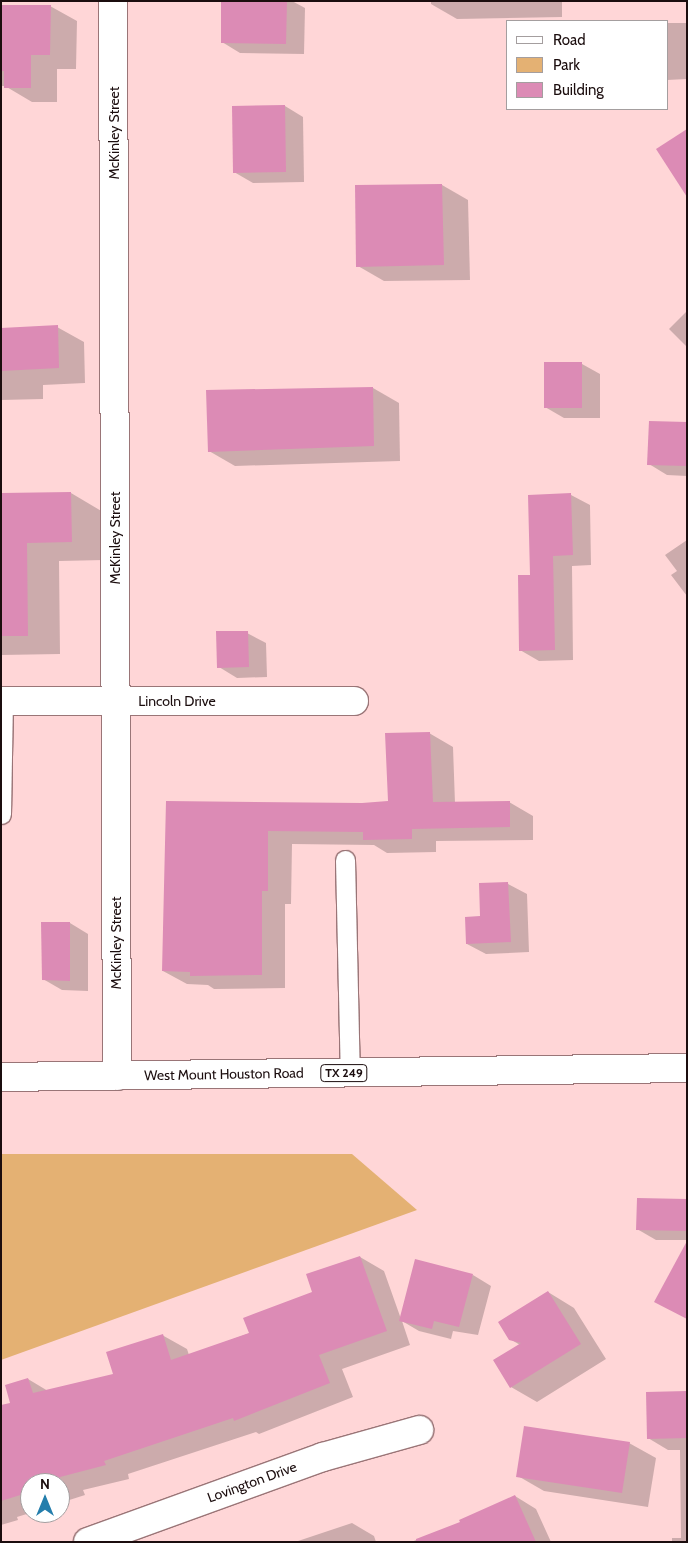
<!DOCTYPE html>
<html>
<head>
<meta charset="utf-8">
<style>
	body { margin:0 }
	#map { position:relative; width:688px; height:1543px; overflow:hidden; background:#ffd6d7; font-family:Cabin,sans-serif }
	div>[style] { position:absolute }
	.green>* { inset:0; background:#e4b173 }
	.shadow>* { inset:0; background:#0003 }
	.building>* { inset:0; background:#dc8bb5 }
	.roads { filter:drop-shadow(1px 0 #9a7577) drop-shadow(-1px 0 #9a7577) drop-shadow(0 1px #9a7577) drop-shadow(0 -1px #9a7577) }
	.lane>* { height:19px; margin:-9.5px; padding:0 9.5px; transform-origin:9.5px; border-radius:9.5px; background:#fff }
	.street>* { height:28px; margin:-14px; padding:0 14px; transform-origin:14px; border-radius:14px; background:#fff }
	.primary>* { height:28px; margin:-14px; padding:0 14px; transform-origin:14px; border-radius:14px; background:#fff }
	span { translate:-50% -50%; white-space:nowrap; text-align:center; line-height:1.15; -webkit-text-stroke:5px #fff; paint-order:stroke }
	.shield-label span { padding:1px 4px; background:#fff; border:1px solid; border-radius:4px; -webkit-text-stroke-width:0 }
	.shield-label { font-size:12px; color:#1b0d0e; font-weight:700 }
	.street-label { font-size:14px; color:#1b0d0e }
	.frame { position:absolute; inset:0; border:2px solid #1b0d0e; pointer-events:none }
	.legend { position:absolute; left:506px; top:20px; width:162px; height:90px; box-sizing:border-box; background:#fff; border:1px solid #a49e9f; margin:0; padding:6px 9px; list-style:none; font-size:15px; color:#1b0d0e }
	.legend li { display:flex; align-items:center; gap:10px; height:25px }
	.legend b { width:25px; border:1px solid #a49e9f }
	.north { position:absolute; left:20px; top:1473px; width:50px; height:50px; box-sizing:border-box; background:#fff; border:1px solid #a49e9f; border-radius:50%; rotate:0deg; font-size:14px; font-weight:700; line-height:20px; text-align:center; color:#1b0d0e }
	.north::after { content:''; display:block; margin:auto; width:18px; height:22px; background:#247eac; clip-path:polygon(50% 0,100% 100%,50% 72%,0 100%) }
</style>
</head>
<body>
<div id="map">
	<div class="green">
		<i style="clip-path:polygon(1px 1154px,352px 1154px,417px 1210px,1px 1360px)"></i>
	</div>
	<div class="shadow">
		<i style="clip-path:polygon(222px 1px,292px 1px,305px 8px,304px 54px,240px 53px,222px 42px)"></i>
		<i style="clip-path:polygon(431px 1px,562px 1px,562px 17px,457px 19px,431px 4px)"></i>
		<i style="clip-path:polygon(1px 6px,50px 6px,77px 21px,76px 69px,57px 69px,57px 102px,32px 102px,5px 86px,1px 86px)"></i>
		<i style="clip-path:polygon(667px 23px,687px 23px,687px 79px,667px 80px)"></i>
		<i style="clip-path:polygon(285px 106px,303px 117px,304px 182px,253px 183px,234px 172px)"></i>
		<i style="clip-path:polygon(442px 185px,468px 200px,470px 280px,384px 281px,358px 266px,356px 186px)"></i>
		<i style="clip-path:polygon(687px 311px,687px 347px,669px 329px)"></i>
		<i style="clip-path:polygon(57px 327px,84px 342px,85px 383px,43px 385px,43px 399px,1px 400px,1px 329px)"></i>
		<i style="clip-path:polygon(582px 364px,600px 374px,600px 418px,564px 418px,545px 407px)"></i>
		<i style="clip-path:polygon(373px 388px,399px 403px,400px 461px,235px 466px,209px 451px)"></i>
		<i style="clip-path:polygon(687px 423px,687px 476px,667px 475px,649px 464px)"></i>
		<i style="clip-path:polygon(71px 493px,103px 512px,104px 560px,59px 561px,60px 654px,1px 655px,1px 494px)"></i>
		<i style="clip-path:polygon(571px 495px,590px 505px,591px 565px,572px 566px,573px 660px,539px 661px,520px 650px,531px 576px,529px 496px)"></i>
		<i style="clip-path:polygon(687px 540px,687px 596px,671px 575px,677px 571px,665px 555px)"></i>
		<i style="clip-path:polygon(247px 633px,266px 643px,267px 677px,237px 678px,219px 667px)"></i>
		<i style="clip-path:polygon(429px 733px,453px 747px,455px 803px,509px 802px,533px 816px,533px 840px,436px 841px,436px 852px,387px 853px,374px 845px,292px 844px,291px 904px,285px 904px,285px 988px,214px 989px,208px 985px,187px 984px,163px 971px,167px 802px,362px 804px,389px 802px)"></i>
		<i style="clip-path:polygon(508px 884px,527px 894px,529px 952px,486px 954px,467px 944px,481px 917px,480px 885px)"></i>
		<i style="clip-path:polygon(70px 923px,88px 934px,88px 991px,62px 990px,43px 979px)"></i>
		<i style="clip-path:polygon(687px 1200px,687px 1240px,656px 1240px,637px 1229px)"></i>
		<i style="clip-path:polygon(360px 1257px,384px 1271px,401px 1319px,473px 1275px,491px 1286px,478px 1335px,453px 1331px,451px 1339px,419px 1331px,402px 1321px,410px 1345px,342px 1369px,353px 1397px,259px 1434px,256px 1432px,128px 1474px,129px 1479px,83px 1490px,85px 1495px,60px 1503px,60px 1483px,30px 1483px,30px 1513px,17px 1517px,18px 1520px,1px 1525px,1px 1407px,12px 1403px,28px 1379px,48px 1391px,114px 1375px,162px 1335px,187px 1349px,189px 1355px,250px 1333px,314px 1293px)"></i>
		<i style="clip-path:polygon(548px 1292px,574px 1308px,606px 1359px,537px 1402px,511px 1387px,520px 1345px,510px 1339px)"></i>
		<i style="clip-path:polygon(687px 1392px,687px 1542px,672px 1542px,672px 1538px,681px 1538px,680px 1450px,668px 1450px,648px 1438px)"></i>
		<i style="clip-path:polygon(629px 1443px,656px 1458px,648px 1507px,544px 1491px,518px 1476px)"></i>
		<i style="clip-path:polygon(515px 1496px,536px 1509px,551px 1542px,411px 1542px,462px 1523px)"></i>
		<i style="clip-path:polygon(352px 1523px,374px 1536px,376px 1542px,295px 1542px)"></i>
	</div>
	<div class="building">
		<i style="clip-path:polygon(221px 1px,287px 1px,286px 44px,221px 43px)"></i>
		<i style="clip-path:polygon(1px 5px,51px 5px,50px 55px,31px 55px,31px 88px,4px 88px,4px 71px,1px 71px)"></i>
		<i style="clip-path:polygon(285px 105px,286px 172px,233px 173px,232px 106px)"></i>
		<i style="clip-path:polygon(687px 129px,687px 197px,656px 149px)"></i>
		<i style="clip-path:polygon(442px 184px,444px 265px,356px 267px,355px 185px)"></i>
		<i style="clip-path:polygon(58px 325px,59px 368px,1px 371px,1px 328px)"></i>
		<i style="clip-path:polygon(544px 362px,582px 362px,582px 408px,544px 408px)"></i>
		<i style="clip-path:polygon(373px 387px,374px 446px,208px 452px,206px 390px)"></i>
		<i style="clip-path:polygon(649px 421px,687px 422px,687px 466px,647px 465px)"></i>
		<i style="clip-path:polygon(71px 492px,72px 542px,27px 543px,28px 636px,1px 636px,1px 493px)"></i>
		<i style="clip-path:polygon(571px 493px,573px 555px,553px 556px,555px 650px,519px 651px,518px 575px,530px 575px,528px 495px)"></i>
		<i style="clip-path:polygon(216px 631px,248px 631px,249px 667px,217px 668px)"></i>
		<i style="clip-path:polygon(430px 732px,433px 802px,510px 801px,510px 827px,412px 829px,412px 839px,363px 840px,363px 832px,268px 831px,268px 891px,262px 891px,262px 975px,190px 976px,190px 972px,162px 971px,166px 801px,362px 803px,388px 801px,385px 733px)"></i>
		<i style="clip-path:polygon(508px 882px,511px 942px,466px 944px,465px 917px,480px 916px,479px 883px)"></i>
		<i style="clip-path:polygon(41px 922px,70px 922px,70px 981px,42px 980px)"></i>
		<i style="clip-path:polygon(637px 1198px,687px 1199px,687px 1231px,636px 1230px)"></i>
		<i style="clip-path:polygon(687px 1241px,687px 1319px,654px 1302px)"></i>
		<i style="clip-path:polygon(360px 1256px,387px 1331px,319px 1355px,330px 1383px,234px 1421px,233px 1418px,104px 1461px,106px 1465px,60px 1477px,62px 1483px,30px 1483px,30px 1492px,1px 1501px,1px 1405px,10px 1403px,5px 1385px,28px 1378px,33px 1393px,113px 1374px,106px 1352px,163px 1334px,171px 1360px,249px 1333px,243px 1318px,312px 1292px,306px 1274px)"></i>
		<i style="clip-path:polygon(415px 1259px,473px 1274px,459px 1327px,434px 1321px,432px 1329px,399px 1321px)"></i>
		<i style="clip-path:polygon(548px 1291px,581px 1344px,510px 1388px,493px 1360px,521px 1343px,509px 1340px,498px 1322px)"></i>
		<i style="clip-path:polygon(687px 1391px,687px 1438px,647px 1439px,646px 1392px)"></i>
		<i style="clip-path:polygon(524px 1426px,630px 1442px,622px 1493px,516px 1477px)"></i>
		<i style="clip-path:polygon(515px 1495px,536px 1542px,416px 1542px,416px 1539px,460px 1522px,459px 1520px)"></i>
	</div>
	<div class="roads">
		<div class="lane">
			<i style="left:1px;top:814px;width:113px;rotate:-89deg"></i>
			<i style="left:345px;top:860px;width:213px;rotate:88.7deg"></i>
		</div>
		<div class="street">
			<i style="left:113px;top:1px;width:1075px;rotate:89.79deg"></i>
			<i style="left:1px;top:701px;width:353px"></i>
			<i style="left:88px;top:1542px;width:250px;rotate:-19.9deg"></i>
			<i style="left:323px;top:1457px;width:100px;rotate:-15.7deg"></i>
		</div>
		<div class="primary">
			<i style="left:1px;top:1077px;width:686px;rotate:-0.75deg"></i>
		</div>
	</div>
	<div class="shield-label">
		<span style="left:344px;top:1073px">TX 249</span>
	</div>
	<div class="street-label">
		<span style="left:114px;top:133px;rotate:-90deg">McKinley Street</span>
		<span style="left:115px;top:538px;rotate:-90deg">McKinley Street</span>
		<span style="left:177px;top:701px">Lincoln Drive</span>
		<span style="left:116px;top:943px;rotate:-90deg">McKinley Street</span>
		<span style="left:224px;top:1074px;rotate:-1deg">West Mount Houston Road</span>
		<span style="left:252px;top:1482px;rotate:-20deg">Lovington Drive</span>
	</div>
	<div class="frame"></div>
	<ul class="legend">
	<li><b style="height:6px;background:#fff"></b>Road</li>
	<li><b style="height:14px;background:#e4b173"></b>Park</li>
	<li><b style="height:14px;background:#dc8bb5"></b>Building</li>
	</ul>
	<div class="north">N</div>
</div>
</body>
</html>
